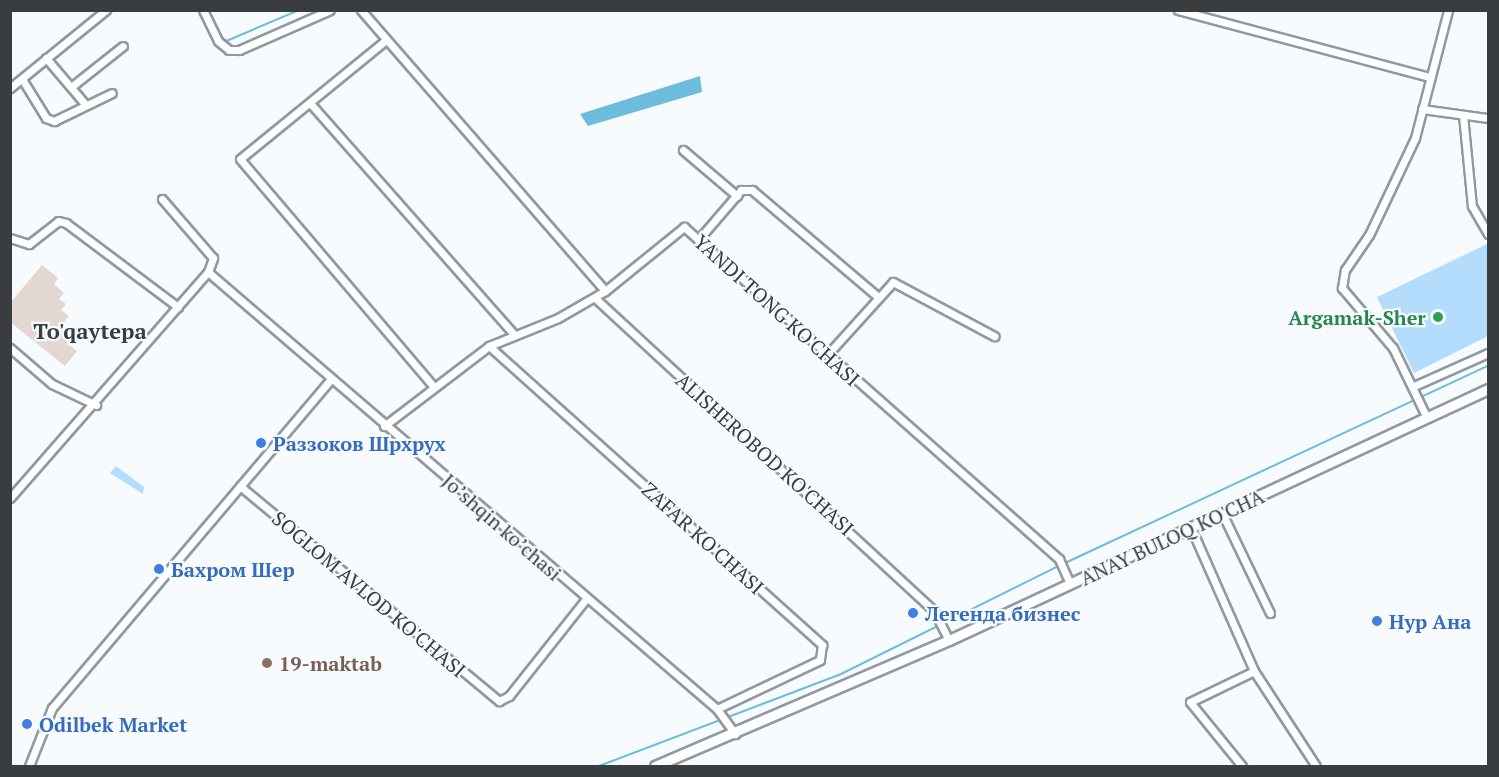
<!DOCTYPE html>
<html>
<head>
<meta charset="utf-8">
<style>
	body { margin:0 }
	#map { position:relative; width:1499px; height:777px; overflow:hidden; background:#f7fbfe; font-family:"PT Serif",serif }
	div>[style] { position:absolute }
	.green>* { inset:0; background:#b3dcfd }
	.water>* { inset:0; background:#6ebcdd }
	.stream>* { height:2px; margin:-1px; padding:0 1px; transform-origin:1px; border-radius:1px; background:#6ebcdd }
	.building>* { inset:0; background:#e3d7d2 }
	.roads { filter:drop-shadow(2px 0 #9099a0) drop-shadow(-2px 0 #9099a0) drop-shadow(0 2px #9099a0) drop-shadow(0 -2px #9099a0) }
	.minor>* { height:7px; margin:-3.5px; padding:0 3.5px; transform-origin:3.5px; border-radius:3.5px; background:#fff }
	.secondary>* { height:9px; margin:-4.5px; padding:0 4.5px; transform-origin:4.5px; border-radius:4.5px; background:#fff }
	.dots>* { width:16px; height:16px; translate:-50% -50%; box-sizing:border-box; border:3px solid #f7fbfe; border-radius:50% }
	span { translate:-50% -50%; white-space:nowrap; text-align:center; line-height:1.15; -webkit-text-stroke:4.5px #f7fbfe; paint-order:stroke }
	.street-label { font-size:20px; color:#393d40 }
	.leisure-label { font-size:20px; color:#27864d; font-weight:700 }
	.right { translate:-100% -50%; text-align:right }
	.shop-label { font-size:20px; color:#366cbe; font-weight:700 }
	.left { translate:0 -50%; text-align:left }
	.education-label { font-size:20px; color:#785e54; font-weight:700 }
	.quarter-label { font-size:22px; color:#393d40; font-weight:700 }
	.frame { position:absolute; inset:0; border:12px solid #393d40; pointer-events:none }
</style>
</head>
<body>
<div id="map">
	<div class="green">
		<i style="clip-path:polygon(1487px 244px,1488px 336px,1414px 373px,1377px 297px)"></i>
		<i style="clip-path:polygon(116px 466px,144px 487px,143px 494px,110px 473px)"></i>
	</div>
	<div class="water">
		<i style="clip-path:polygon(700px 76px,702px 92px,588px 126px,580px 114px)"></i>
	</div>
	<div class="stream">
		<i style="left:224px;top:42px;width:82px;rotate:-23.1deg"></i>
		<i style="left:599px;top:766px;width:257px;rotate:-20.8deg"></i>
		<i style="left:839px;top:675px;width:252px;rotate:-26.4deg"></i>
		<i style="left:1065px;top:563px;width:467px;rotate:-25deg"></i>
	</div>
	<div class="building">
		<i style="clip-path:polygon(42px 265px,58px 278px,54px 284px,64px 293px,59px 299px,66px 304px,61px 310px,69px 316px,60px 327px,71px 336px,66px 342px,77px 351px,65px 366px,10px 322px,10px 303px)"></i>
	</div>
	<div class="roads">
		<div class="minor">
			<i style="left:203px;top:10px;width:34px;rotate:64deg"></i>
			<i style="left:218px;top:41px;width:14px;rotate:39deg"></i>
			<i style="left:229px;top:50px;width:10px"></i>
			<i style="left:239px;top:50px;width:99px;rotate:-23.7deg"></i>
			<i style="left:361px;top:10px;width:372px;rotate:49deg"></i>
			<i style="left:1178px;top:10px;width:261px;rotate:14.9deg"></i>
			<i style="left:386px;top:40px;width:188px;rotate:140.8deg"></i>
			<i style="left:240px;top:159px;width:299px;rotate:49.6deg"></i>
			<i style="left:46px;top:58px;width:60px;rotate:49.7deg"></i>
			<i style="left:22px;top:79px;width:46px;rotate:58.4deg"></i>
			<i style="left:46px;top:118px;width:9px;rotate:21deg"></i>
			<i style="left:54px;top:121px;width:64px;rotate:-25.8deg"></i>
			<i style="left:71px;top:87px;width:66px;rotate:-38.3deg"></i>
			<i style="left:10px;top:88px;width:124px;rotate:-39.1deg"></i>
			<i style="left:310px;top:103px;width:307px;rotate:48.6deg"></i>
			<i style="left:1422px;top:109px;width:67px;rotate:7.8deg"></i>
			<i style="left:1463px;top:115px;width:91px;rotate:84.4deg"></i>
			<i style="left:1472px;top:206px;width:32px;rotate:60deg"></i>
			<i style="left:683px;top:150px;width:71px;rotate:40.4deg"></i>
			<i style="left:10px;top:238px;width:20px;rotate:18deg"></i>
			<i style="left:29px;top:244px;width:37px;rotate:-38deg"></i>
			<i style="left:58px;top:221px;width:8px;rotate:14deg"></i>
			<i style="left:66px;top:223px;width:140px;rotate:36.9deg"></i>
			<i style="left:698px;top:240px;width:66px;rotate:-49.3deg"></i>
			<i style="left:741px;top:190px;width:11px"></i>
			<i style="left:752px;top:190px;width:165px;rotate:40.3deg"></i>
			<i style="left:208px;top:272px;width:671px;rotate:40.65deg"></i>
			<i style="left:717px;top:709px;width:31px;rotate:54deg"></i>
			<i style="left:595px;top:298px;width:461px;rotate:42.7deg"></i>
			<i style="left:934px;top:611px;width:33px;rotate:63deg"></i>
			<i style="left:489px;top:346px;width:448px;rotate:41.9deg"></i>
			<i style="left:822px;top:645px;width:15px;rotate:98deg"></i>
			<i style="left:820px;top:660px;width:114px;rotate:154.6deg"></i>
			<i style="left:10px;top:348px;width:55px;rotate:40.6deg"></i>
			<i style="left:52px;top:384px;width:49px;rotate:25.5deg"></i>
			<i style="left:827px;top:355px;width:98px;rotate:-47.9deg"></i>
			<i style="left:893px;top:282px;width:115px;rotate:28.1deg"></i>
			<i style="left:1414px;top:386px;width:81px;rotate:-24deg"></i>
			<i style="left:1427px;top:418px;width:78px;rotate:-115.9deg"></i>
			<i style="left:1393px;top:348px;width:79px;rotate:-130.4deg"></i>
			<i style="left:1342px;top:288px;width:18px;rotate:-81deg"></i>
			<i style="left:1345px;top:270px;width:42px;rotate:-55.6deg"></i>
			<i style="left:1369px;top:235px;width:107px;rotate:-64.6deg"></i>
			<i style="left:1415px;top:138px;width:132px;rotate:-75.5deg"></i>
			<i style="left:384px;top:426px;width:132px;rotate:-37.3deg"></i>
			<i style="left:489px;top:346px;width:74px;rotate:-22.1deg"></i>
			<i style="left:558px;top:318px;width:54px;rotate:-29.9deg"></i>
			<i style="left:605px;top:291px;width:102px;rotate:-39deg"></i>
			<i style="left:684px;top:227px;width:501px;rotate:41.52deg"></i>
			<i style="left:1059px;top:559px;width:27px;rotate:66deg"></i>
			<i style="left:240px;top:486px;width:337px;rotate:39.7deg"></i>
			<i style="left:499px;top:701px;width:11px;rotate:-27deg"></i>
			<i style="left:509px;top:696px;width:124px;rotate:-51.6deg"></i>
			<i style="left:10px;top:498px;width:300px;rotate:-48.8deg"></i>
			<i style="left:208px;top:272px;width:15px;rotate:-70deg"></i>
			<i style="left:213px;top:258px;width:78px;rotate:-130.8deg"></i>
			<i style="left:1222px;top:513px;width:111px;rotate:64.4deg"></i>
			<i style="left:1191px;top:528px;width:156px;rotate:66.2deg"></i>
			<i style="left:1254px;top:671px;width:113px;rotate:56.9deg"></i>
			<i style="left:29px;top:766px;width:62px;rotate:-68.4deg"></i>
			<i style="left:52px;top:708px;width:430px;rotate:-49.7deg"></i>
			<i style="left:1242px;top:766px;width:82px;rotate:-129.1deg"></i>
			<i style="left:1190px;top:702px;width:71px;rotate:-25.8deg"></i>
		</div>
		<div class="secondary">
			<i style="left:655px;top:766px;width:320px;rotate:-23.2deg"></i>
			<i style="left:949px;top:640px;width:595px;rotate:-24.97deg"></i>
		</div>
	</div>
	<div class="dots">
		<i style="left:1438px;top:317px;background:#2e9e5b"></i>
		<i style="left:261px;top:443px;background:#3f7fe0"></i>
		<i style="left:159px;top:569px;background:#3f7fe0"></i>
		<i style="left:913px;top:613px;background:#3f7fe0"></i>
		<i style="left:1377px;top:621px;background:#3f7fe0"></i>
		<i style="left:267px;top:663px;background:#8d6e63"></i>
		<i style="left:27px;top:724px;background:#3f7fe0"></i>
	</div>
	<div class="street-label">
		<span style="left:777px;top:310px;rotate:42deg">YANDI TONG KO'CHASI</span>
		<span style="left:765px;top:454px;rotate:42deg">ALISHEROBOD KO'CHASI</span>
		<span style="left:502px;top:527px;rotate:41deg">Joʼshqin koʼchasi</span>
		<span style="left:1172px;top:537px;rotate:-25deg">ANAY BULOQ KO'CHA</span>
		<span style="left:703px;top:538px;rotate:42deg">ZAFAR KO'CHASI</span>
		<span style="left:369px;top:594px;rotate:40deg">SOGLOM AVLOD KO'CHASI</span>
	</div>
	<div class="leisure-label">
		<span class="right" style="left:1426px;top:317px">Argamak-Sher</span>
	</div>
	<div class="shop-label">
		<span class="left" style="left:273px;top:443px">Раззоков Шрхрух</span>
		<span class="left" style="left:171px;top:569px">Бахром Шер</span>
		<span class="left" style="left:925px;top:613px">Легенда бизнес</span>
		<span class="left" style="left:1389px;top:621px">Нур Ана</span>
		<span class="left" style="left:39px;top:724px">Odilbek Market</span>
	</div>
	<div class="education-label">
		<span class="left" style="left:279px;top:663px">19-maktab</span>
	</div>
	<div class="quarter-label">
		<span style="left:90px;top:331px">To'qaytepa</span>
	</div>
	<div class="frame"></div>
</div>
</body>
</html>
